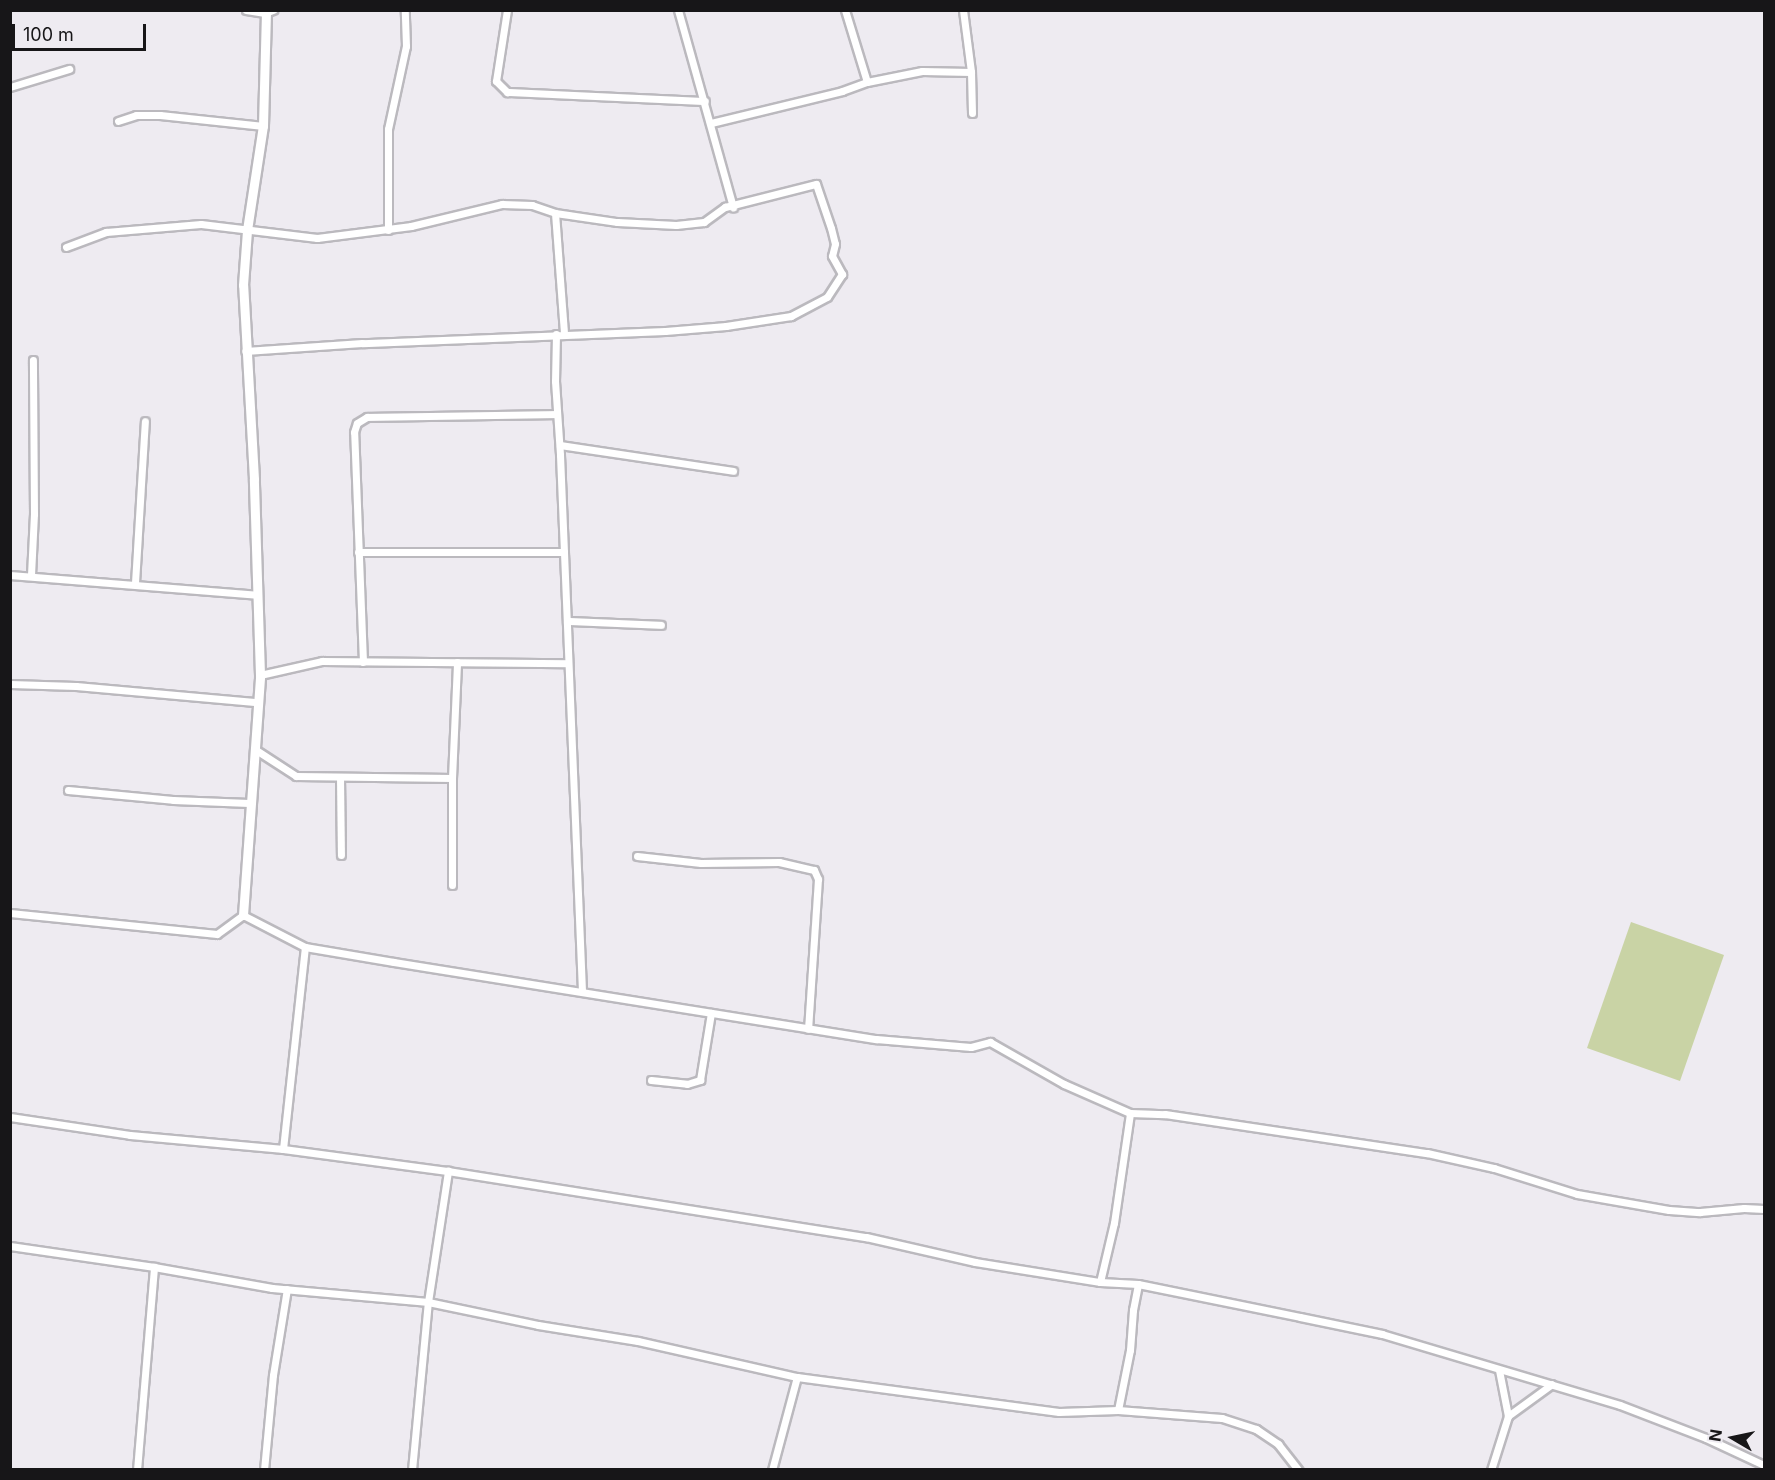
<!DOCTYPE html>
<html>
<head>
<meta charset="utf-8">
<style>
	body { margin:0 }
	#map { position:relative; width:1775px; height:1480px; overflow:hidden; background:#eeebf1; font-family:Inter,sans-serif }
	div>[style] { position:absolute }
	.green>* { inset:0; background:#c9d3a5 }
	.roads { filter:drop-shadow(2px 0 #bbb9be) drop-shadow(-2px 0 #bbb9be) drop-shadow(0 2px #bbb9be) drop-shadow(0 -2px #bbb9be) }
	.minor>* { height:7px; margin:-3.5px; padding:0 3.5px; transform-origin:3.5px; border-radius:3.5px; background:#fff }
	.tertiary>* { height:9px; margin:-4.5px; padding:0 4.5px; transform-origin:4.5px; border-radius:4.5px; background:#fff }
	span { translate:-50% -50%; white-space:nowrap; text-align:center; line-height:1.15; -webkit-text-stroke:4.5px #eeebf1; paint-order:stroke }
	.frame { position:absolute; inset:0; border:12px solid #171618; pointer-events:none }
	.north { position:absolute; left:1703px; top:1408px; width:60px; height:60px; -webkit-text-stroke:4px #eeebf1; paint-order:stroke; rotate:279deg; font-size:16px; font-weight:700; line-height:24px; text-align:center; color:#171618 }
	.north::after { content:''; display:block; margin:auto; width:21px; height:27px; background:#171618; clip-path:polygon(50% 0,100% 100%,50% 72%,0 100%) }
	.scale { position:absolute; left:12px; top:24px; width:134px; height:27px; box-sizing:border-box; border:3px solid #171618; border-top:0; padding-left:8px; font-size:18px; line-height:21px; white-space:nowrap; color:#171618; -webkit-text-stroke:4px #eeebf1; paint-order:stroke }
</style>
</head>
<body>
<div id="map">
	<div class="green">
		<i style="clip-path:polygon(1631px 922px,1724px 955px,1680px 1081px,1587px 1048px)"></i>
	</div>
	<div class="roads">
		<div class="minor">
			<i style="left:246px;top:10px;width:19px;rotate:9deg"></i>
			<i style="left:265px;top:13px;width:9px;rotate:-21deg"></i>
			<i style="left:507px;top:10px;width:72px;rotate:98.8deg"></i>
			<i style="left:496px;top:81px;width:16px;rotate:45deg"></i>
			<i style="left:507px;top:92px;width:198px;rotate:2.6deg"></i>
			<i style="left:678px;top:10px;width:205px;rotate:74.4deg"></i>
			<i style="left:845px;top:10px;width:75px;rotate:73deg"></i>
			<i style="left:963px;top:10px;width:63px;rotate:82.6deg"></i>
			<i style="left:971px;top:72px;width:41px;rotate:88.6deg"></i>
			<i style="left:10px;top:87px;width:62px;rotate:-17deg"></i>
			<i style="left:118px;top:121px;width:19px;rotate:-18deg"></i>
			<i style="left:136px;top:115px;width:24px"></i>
			<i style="left:160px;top:115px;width:104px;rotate:6.1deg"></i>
			<i style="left:711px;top:123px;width:135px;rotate:-13.7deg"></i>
			<i style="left:842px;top:91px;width:27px;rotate:-20deg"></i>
			<i style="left:867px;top:82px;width:56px;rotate:-11.3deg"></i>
			<i style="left:922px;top:71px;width:49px;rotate:1.2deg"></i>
			<i style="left:555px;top:213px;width:120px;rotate:85.7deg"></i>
			<i style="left:388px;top:230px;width:101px;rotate:-90deg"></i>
			<i style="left:388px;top:129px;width:85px;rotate:-77.8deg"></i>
			<i style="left:406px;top:46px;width:36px;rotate:-92deg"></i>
			<i style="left:66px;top:247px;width:43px;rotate:-20.6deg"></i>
			<i style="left:106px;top:232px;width:95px;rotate:-4.8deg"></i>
			<i style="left:201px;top:224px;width:117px;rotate:6.9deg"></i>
			<i style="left:317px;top:238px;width:95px;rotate:-7.3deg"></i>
			<i style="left:411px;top:226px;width:94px;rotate:-13.6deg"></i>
			<i style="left:502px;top:204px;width:30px;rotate:2deg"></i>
			<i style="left:532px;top:205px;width:24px;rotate:19deg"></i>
			<i style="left:555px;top:213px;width:63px;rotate:8.3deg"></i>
			<i style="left:617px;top:222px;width:59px;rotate:2.9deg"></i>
			<i style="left:676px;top:225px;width:28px;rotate:-6deg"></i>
			<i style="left:704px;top:222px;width:26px;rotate:-36deg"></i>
			<i style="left:725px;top:207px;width:94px;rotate:-14.2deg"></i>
			<i style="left:816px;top:184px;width:46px;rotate:71.2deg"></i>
			<i style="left:831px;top:228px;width:16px;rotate:76deg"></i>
			<i style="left:835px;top:244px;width:12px;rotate:104deg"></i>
			<i style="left:832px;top:256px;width:21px;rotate:61deg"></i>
			<i style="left:842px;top:274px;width:27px;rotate:123deg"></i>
			<i style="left:827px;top:297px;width:41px;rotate:152.2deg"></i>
			<i style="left:791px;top:316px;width:66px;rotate:171.3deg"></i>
			<i style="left:726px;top:326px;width:61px;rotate:175.3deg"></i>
			<i style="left:665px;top:331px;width:303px;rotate:177.7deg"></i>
			<i style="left:362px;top:343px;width:117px;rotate:176.1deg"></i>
			<i style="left:556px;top:334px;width:47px;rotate:91.2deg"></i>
			<i style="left:555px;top:381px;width:74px;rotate:86.1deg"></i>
			<i style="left:560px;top:455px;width:537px;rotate:87.65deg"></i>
			<i style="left:560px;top:445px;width:175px;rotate:8.5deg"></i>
			<i style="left:358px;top:552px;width:206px"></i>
			<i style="left:10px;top:575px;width:247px;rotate:4.6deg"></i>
			<i style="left:31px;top:575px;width:61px;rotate:-87.2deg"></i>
			<i style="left:34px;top:514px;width:154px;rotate:-90.4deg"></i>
			<i style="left:135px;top:583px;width:162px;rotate:-86.5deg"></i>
			<i style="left:567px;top:621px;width:94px;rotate:2.4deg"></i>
			<i style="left:363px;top:662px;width:230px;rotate:-92.2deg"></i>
			<i style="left:354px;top:432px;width:9px;rotate:-72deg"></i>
			<i style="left:357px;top:423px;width:12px;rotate:-31deg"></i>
			<i style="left:367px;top:417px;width:190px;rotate:-0.9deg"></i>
			<i style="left:260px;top:675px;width:64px;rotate:-12.7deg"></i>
			<i style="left:322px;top:661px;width:246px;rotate:0.5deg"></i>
			<i style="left:10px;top:684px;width:66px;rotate:1.7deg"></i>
			<i style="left:76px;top:686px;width:182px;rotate:5.1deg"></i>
			<i style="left:256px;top:750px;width:48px;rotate:33deg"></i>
			<i style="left:296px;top:776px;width:156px;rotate:0.7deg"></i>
			<i style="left:340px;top:777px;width:78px;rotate:89.3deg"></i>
			<i style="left:68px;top:790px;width:105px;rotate:5.4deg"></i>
			<i style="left:173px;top:800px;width:76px;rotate:2.3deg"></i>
			<i style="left:637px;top:856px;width:64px;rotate:6.2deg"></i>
			<i style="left:701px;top:863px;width:78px;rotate:-0.7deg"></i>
			<i style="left:779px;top:862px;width:36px;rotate:13deg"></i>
			<i style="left:814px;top:870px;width:10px;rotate:66deg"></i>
			<i style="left:818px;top:879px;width:150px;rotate:93.8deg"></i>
			<i style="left:452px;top:885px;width:107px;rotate:-90deg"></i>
			<i style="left:452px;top:778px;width:116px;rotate:-87.5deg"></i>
			<i style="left:10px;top:913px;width:208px;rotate:5.8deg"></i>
			<i style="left:217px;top:934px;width:32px;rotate:-36deg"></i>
			<i style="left:243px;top:915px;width:70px;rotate:27.3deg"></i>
			<i style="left:305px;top:947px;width:90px;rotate:9.6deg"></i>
			<i style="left:394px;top:962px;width:488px;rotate:9.1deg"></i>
			<i style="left:876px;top:1039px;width:95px;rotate:4.8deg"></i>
			<i style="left:971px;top:1047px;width:20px;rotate:-15deg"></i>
			<i style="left:990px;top:1042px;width:85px;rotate:29.6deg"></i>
			<i style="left:1064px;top:1084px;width:72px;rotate:23.7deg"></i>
			<i style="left:1130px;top:1113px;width:35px;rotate:2deg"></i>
			<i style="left:1165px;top:1114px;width:265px;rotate:8.5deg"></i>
			<i style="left:1427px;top:1153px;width:69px;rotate:12.6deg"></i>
			<i style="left:1494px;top:1168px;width:87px;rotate:17.4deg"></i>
			<i style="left:1577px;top:1194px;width:93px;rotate:9.9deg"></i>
			<i style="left:1669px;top:1210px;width:31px;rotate:4deg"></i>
			<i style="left:1700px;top:1212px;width:44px;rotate:-5.2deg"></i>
			<i style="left:1744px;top:1208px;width:20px;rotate:3deg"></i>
			<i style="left:651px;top:1080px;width:36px;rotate:6deg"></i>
			<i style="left:687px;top:1084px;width:14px;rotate:-17deg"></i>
			<i style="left:700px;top:1080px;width:68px;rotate:-80.7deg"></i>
			<i style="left:10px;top:1117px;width:121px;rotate:8.5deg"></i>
			<i style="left:130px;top:1135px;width:154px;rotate:5.2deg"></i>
			<i style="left:283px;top:1149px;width:166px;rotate:7.6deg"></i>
			<i style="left:448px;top:1171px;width:423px;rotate:9deg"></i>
			<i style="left:866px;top:1237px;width:112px;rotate:12.9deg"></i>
			<i style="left:975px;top:1262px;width:127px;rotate:9.1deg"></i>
			<i style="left:1100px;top:1282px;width:38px;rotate:3deg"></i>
			<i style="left:1138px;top:1284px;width:165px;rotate:11.5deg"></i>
			<i style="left:1300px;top:1317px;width:84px;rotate:11.7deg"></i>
			<i style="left:1382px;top:1334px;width:248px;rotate:16.6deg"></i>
			<i style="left:1620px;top:1405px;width:92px;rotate:21deg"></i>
			<i style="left:1706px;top:1438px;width:64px;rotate:25deg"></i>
			<i style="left:283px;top:1149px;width:203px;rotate:-83.8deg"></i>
			<i style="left:10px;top:1246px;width:146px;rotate:8.3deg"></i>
			<i style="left:154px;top:1267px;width:120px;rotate:10.1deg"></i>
			<i style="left:272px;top:1288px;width:157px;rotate:5.1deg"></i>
			<i style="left:428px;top:1302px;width:112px;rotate:11.8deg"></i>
			<i style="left:538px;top:1325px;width:101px;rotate:9.1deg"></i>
			<i style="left:638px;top:1341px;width:163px;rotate:12.8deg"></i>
			<i style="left:797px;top:1377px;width:264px;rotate:7.6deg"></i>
			<i style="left:1059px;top:1412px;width:59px;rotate:-1.9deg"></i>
			<i style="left:1118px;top:1410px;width:104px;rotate:4.4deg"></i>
			<i style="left:1222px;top:1418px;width:36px;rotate:18deg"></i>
			<i style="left:1256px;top:1429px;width:27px;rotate:34deg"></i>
			<i style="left:1278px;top:1444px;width:33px;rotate:52deg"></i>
			<i style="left:1100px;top:1282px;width:61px;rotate:-76.7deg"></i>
			<i style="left:1114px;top:1223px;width:111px;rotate:-81.7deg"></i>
			<i style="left:1118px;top:1410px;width:61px;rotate:-78.7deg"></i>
			<i style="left:1130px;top:1350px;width:40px;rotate:-85.7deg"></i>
			<i style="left:1133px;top:1310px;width:26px;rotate:-79deg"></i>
			<i style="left:1508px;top:1416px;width:54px;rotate:-36deg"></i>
			<i style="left:137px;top:1470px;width:204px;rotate:-85.2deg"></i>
			<i style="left:264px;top:1470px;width:95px;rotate:-84.6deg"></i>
			<i style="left:273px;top:1375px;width:87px;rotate:-80.8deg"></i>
			<i style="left:412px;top:1470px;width:169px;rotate:-84.6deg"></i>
			<i style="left:428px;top:1302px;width:133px;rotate:-81.3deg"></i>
			<i style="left:772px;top:1470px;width:96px;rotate:-75deg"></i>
			<i style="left:1491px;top:1470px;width:57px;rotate:-72.5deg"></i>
			<i style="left:1508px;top:1416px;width:47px;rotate:-101.1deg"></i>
		</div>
		<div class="tertiary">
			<i style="left:243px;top:915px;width:241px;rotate:-85.9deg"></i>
			<i style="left:260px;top:675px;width:196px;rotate:-91.8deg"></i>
			<i style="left:254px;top:479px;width:194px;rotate:-93.2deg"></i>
			<i style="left:243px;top:285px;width:55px;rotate:-85.8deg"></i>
			<i style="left:247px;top:230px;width:105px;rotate:-81.3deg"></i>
			<i style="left:263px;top:126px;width:116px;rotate:-88.5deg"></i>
		</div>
	</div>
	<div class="frame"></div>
	<div class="north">N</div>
	<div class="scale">100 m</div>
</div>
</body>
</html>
